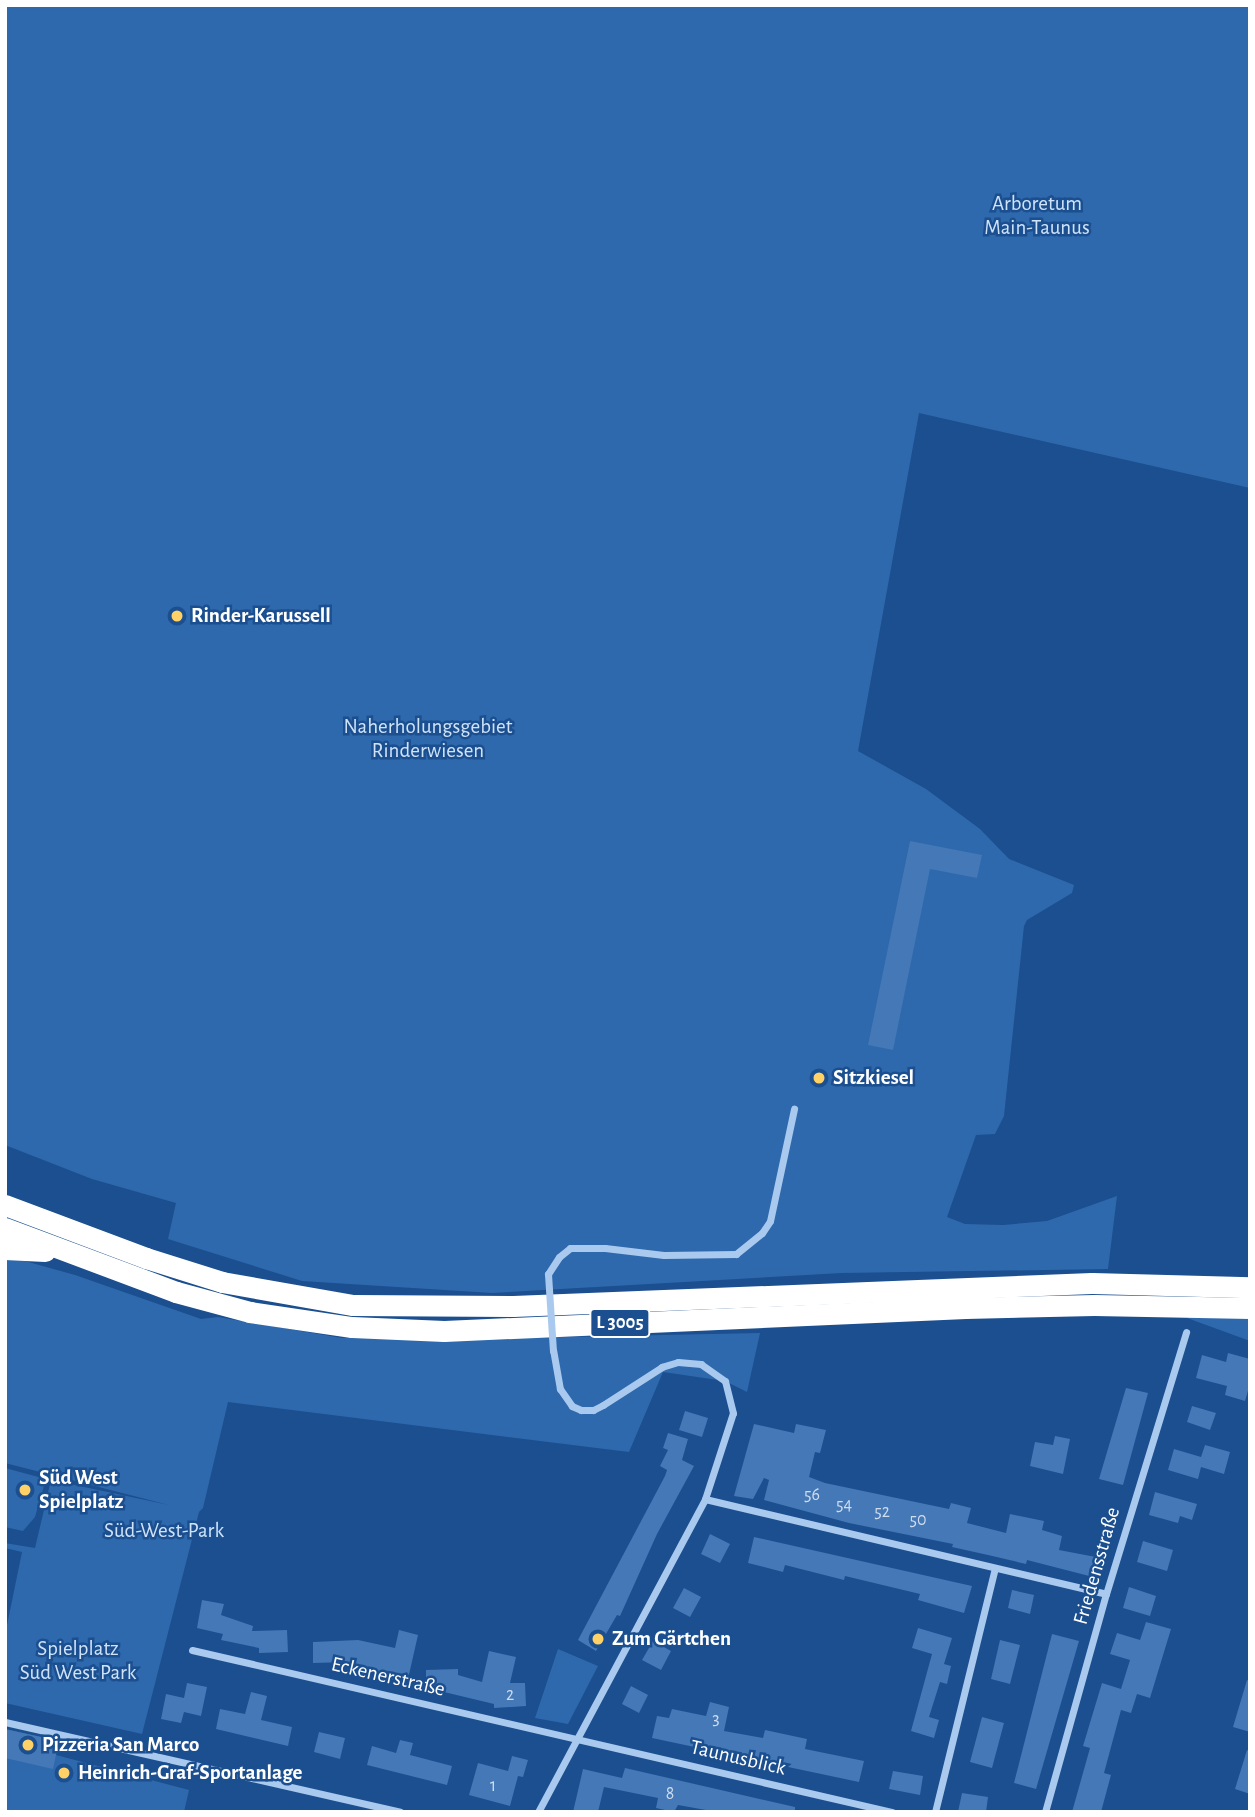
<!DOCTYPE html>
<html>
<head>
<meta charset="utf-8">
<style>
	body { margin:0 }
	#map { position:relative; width:1255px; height:1817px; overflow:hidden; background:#1b4f8f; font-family:"Alegreya Sans",sans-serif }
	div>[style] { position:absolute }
	.green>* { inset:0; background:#2e69ad }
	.building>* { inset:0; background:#4478b7 }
	.street>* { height:7px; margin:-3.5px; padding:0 3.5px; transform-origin:3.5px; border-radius:3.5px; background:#a9c9ee }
	.highway>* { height:21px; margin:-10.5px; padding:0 10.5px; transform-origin:10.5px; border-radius:10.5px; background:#fff }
	.street-bridge>* { height:7px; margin:-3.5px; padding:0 3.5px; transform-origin:3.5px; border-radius:3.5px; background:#a9c9ee }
	.dots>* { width:19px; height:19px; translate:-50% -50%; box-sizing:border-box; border:4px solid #1b4f8f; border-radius:50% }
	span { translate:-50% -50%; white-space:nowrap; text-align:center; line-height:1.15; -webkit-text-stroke:5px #1b4f8f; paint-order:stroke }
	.number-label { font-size:18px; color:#d0dded }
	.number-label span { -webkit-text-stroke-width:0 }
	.shield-label span { padding:2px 5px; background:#1b4f8f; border:2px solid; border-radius:5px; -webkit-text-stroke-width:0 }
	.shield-label { font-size:19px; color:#fff; font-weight:700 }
	.park-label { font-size:21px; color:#cfe3fa }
	.poi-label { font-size:21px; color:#fff; font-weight:700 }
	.left { translate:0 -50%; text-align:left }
	.street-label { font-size:21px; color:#fff }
	.frame { position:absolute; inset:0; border:7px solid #fff; pointer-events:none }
</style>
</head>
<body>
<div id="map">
	<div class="green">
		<i style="clip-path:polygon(5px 5px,1250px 5px,1250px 488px,919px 413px,858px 751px,926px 789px,980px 829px,1009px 859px,1074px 885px,1072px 893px,1027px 920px,1024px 926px,1004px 1116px,995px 1134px,976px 1135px,947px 1217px,965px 1224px,1003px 1225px,1047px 1221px,1117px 1196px,1108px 1269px,842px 1273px,492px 1293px,302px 1281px,168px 1239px,176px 1203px,92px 1179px,5px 1145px)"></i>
		<i style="clip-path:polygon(14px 1258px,75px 1275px,201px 1319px,218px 1317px,342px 1338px,395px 1335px,477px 1339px,760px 1333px,747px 1392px,725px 1381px,663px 1372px,629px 1452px,228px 1402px,203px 1508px,199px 1512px,142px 1734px,5px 1703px,5px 1635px,22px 1552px,5px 1548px,5px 1543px,35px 1548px,51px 1480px,169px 1505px,5px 1463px,5px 1259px)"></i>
		<i style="clip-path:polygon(1201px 1311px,1250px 1317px,1250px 1341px,1187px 1318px)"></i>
		<i style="clip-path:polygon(5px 1468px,46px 1479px,35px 1517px,23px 1531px,5px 1527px)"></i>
		<i style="clip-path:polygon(558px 1649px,598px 1666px,568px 1724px,535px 1718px)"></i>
		<i style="clip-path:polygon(5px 1729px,59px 1741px,56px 1755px,189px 1790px,184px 1812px,5px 1812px)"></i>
	</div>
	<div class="building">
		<i style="clip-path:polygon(910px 841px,982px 855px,977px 878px,930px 869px,893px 1050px,868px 1045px)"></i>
		<i style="clip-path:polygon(1228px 1353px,1250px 1359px,1250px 1384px,1245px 1401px,1225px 1395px,1227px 1386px,1196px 1378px,1202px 1355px,1226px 1362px)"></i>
		<i style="clip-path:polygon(1126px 1388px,1148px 1393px,1123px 1485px,1099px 1479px)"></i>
		<i style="clip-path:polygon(1192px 1406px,1216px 1413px,1210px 1430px,1187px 1422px)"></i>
		<i style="clip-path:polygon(685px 1411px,708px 1418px,702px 1437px,679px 1430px)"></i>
		<i style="clip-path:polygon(754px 1424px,794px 1433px,796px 1424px,826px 1430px,820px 1453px,815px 1452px,809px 1477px,825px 1483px,949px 1509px,951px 1503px,971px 1508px,967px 1523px,1006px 1533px,1010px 1514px,1044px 1521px,1042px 1530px,1062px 1536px,1059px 1550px,1101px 1558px,1097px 1578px,1027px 1560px,1026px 1564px,988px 1555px,952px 1547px,953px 1544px,849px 1523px,764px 1500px,769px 1480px,764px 1478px,753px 1499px,734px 1496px)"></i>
		<i style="clip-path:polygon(668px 1433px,688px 1439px,682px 1460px,694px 1466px,657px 1534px,620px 1616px,617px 1615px,596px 1651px,578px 1640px,665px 1476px,667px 1470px,660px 1466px,668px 1450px,663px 1448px)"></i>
		<i style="clip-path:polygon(1055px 1436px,1070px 1439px,1063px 1474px,1030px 1466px,1035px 1442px,1053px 1445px)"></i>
		<i style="clip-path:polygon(1205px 1445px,1230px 1452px,1224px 1474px,1201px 1467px,1198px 1479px,1168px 1470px,1174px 1449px,1201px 1457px)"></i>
		<i style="clip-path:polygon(1155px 1492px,1197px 1504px,1192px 1520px,1180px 1516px,1178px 1523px,1149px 1515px)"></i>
		<i style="clip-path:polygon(710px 1534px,730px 1544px,720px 1563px,701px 1554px)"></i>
		<i style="clip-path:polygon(754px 1537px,972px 1586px,964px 1613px,918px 1600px,920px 1594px,845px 1576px,844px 1580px,785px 1565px,783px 1572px,748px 1563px)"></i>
		<i style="clip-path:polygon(1143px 1541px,1173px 1550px,1167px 1571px,1137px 1562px)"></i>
		<i style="clip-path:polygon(1129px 1587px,1156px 1596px,1150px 1616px,1123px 1608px)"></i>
		<i style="clip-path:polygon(684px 1588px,701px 1597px,690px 1617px,673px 1608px)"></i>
		<i style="clip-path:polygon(1012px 1590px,1034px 1595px,1030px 1614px,1008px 1608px)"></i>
		<i style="clip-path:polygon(202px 1600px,224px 1604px,221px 1615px,253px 1626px,252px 1631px,287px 1630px,288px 1652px,259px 1653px,259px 1648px,221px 1640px,223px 1634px,197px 1628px)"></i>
		<i style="clip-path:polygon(1146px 1622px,1171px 1629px,1150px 1698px,1137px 1694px,1131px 1713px,1121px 1710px,1104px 1773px,1111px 1775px,1101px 1812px,1072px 1812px,1090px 1748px,1083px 1746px,1102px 1683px,1121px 1689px,1130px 1660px,1110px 1654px,1117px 1633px,1140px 1640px)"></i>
		<i style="clip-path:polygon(918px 1628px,952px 1638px,944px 1664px,951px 1666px,947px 1684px,940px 1682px,929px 1717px,939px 1720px,934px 1738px,911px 1731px,932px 1654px,912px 1648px)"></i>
		<i style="clip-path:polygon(399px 1630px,418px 1635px,408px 1679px,378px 1681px,378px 1677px,347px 1670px,349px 1662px,313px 1663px,313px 1642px,358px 1640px,395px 1648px)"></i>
		<i style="clip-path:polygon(1052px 1634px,1079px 1641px,1036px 1789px,1014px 1783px)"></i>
		<i style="clip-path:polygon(1000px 1640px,1020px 1645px,1010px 1684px,991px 1679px)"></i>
		<i style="clip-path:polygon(653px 1641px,671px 1651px,661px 1670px,642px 1660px)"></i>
		<i style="clip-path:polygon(489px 1651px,516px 1657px,510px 1683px,525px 1683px,526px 1706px,494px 1708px,494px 1704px,444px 1692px,426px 1692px,426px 1670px,458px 1669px,458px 1675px,482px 1682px)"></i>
		<i style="clip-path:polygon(1247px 1680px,1250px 1681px,1250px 1732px,1233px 1727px)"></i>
		<i style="clip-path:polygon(187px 1683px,207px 1687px,201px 1716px,184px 1712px,181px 1723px,161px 1719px,166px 1694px,184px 1698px)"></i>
		<i style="clip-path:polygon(631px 1686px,648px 1695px,639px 1713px,622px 1704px)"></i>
		<i style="clip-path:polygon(251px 1692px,267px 1696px,261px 1720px,292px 1727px,288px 1746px,216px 1729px,220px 1709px,245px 1714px)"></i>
		<i style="clip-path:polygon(710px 1702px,729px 1707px,724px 1731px,763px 1738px,765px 1730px,807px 1739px,805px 1749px,864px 1761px,859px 1782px,652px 1738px,657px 1716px,669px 1718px,672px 1709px,706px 1716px)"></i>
		<i style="clip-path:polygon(982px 1717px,1004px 1723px,992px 1768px,970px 1762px)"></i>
		<i style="clip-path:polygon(5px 1729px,59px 1741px,53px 1769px,5px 1758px)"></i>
		<i style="clip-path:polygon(319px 1732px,345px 1738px,340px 1759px,314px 1752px)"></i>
		<i style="clip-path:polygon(400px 1740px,413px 1743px,410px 1755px,452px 1766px,447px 1785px,367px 1765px,372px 1746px,396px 1753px)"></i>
		<i style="clip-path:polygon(1247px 1750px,1250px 1751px,1250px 1794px,1235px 1789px)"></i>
		<i style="clip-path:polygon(512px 1756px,528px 1760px,523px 1777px,518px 1776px,510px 1806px,469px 1795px,478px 1763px,508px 1771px)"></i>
		<i style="clip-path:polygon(625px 1768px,795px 1807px,795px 1812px,717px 1812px,678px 1805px,674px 1812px,656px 1808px,658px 1798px,604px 1787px,598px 1812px,573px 1812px,583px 1769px,622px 1778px)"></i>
		<i style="clip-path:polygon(893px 1771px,923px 1776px,920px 1795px,889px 1789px)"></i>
		<i style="clip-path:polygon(962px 1793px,988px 1797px,986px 1812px,958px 1812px)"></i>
	</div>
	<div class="street">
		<i style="left:548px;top:1274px;width:20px;rotate:-57deg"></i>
		<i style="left:559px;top:1257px;width:14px;rotate:-39deg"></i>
		<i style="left:570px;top:1248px;width:35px"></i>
		<i style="left:605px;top:1248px;width:59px;rotate:6.8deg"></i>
		<i style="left:664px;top:1255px;width:72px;rotate:-0.8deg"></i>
		<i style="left:736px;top:1254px;width:33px;rotate:-39deg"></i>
		<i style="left:762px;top:1233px;width:14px;rotate:-56deg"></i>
		<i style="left:770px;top:1221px;width:115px;rotate:-77.9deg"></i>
		<i style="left:705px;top:1499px;width:412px;rotate:13.3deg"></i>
		<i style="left:192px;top:1650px;width:719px;rotate:13.03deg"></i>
		<i style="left:5px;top:1722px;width:405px;rotate:12.8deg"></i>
		<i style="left:538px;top:1812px;width:355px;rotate:-61.9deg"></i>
		<i style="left:705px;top:1499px;width:90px;rotate:-72deg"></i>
		<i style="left:733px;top:1413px;width:33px;rotate:-104deg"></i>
		<i style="left:725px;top:1381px;width:29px;rotate:-145deg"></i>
		<i style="left:701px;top:1364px;width:23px;rotate:-175deg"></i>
		<i style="left:678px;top:1362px;width:17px;rotate:163deg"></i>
		<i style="left:662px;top:1367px;width:70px;rotate:147.2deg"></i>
		<i style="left:603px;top:1405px;width:11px;rotate:153deg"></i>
		<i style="left:593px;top:1410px;width:12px;rotate:180deg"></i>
		<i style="left:581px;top:1410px;width:10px;rotate:-156deg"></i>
		<i style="left:572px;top:1406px;width:21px;rotate:-125deg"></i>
		<i style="left:560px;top:1389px;width:39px;rotate:-100deg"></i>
		<i style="left:935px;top:1812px;width:251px;rotate:-76.2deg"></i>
		<i style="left:1045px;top:1812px;width:226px;rotate:-74.4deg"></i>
		<i style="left:1106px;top:1594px;width:274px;rotate:-73deg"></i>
	</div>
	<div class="highway">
		<i style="left:5px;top:1205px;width:151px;rotate:20.6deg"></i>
		<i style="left:146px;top:1258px;width:80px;rotate:17.5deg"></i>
		<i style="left:222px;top:1282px;width:133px;rotate:10deg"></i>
		<i style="left:353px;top:1305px;width:160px;rotate:0.4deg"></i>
		<i style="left:513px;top:1306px;width:579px;rotate:-2.27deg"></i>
		<i style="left:1092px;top:1283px;width:158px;rotate:1.5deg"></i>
		<i style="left:5px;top:1228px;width:183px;rotate:20.5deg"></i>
		<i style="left:176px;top:1292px;width:77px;rotate:15.1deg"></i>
		<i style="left:250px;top:1312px;width:103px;rotate:8.4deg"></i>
		<i style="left:352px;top:1327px;width:92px;rotate:2.5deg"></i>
		<i style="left:444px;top:1331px;width:522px;rotate:-2.53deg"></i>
		<i style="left:965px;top:1308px;width:129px;rotate:-1.3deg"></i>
		<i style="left:1094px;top:1305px;width:156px;rotate:1.1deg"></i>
		<i style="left:5px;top:1249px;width:40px;rotate:2.9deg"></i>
	</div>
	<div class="street-bridge">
		<i style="left:548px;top:1274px;width:77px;rotate:86.3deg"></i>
	</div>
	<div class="dots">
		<i style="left:177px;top:616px;background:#ffd166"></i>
		<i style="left:819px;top:1078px;background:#ffd166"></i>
		<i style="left:25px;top:1490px;background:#ffd166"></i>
		<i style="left:598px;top:1639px;background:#ffd166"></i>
		<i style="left:28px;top:1745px;background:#ffd166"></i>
		<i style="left:64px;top:1773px;background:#ffd166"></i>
	</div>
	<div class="number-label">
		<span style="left:812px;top:1495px">56</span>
		<span style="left:844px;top:1505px">54</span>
		<span style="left:882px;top:1512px">52</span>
		<span style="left:918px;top:1520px">50</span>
		<span style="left:510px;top:1695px">2</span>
		<span style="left:716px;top:1719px">3</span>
		<span style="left:493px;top:1786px">1</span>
		<span style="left:670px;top:1794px">8</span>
	</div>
	<div class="shield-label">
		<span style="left:620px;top:1323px">L 3005</span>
	</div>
	<div class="park-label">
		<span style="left:1037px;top:216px">Arboretum<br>Main-Taunus</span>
		<span style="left:428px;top:739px">Naherholungsgebiet<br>Rinderwiesen</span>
		<span style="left:164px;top:1531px">Süd-West-Park</span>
		<span style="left:78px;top:1661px">Spielplatz<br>Süd West Park</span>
	</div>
	<div class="poi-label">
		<span class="left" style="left:191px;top:616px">Rinder-Karussell</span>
		<span class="left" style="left:833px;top:1078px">Sitzkiesel</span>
		<span class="left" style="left:39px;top:1490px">Süd West<br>Spielplatz</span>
		<span class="left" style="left:612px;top:1639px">Zum Gärtchen</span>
		<span class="left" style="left:42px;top:1745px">Pizzeria San Marco</span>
		<span class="left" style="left:78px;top:1773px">Heinrich-Graf-Sportanlage</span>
	</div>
	<div class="street-label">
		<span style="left:1097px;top:1566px;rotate:-74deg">Friedensstraße</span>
		<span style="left:388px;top:1677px;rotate:13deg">Eckenerstraße</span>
		<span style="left:738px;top:1758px;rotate:13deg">Taunusblick</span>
	</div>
	<div class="frame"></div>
</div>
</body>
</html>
